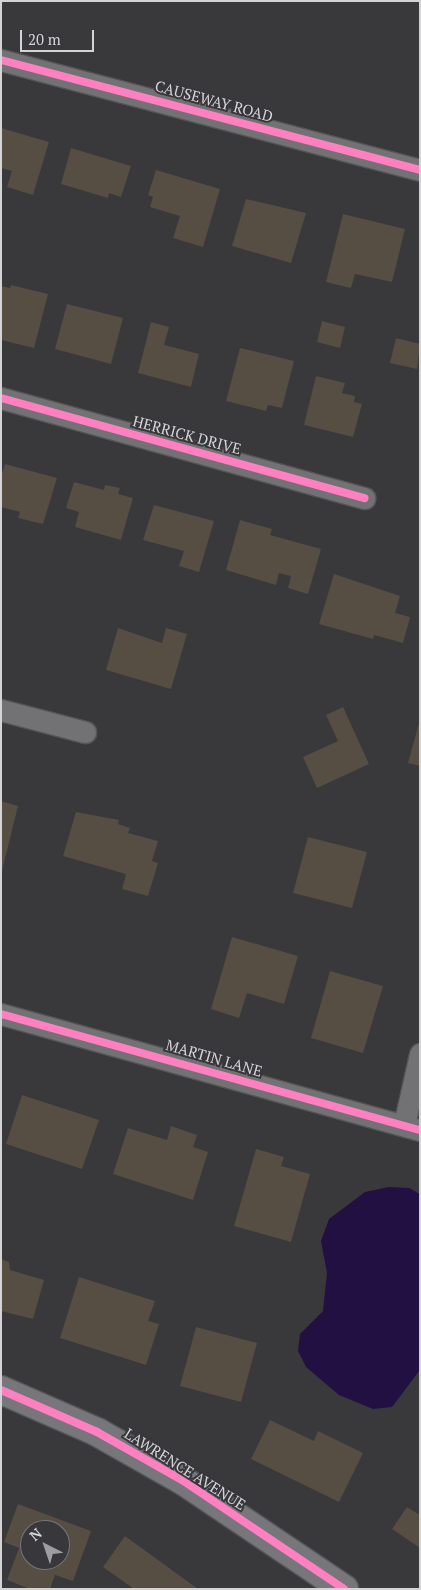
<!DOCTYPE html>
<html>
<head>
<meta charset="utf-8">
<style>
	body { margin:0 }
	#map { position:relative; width:421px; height:1590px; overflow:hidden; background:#39383b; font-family:"PT Serif",serif }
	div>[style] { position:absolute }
	.water>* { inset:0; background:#221042 }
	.building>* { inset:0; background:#564d43 }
	.roads { filter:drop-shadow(1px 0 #545456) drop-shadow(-1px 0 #545456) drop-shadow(0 1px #545456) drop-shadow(0 -1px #545456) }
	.street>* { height:21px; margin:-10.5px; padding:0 10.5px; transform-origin:10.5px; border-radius:10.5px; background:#727274 }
	.secondary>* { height:28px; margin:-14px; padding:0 14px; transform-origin:14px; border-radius:14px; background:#77767b }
	.cycleway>* { height:8px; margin:-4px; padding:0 4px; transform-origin:4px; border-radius:4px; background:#ff80c0 }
	span { translate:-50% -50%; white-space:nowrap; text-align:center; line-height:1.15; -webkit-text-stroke:4px #38373c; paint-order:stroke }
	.street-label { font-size:15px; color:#d4d4d7 }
	.frame { position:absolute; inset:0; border:2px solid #d4d4d7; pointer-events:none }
	.north { position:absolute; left:20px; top:1520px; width:50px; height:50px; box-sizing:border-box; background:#38373c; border:1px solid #76767a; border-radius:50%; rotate:319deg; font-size:14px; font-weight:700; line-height:20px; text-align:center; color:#d4d4d7 }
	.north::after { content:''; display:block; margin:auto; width:18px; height:22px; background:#9e9da0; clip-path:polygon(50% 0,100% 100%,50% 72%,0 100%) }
	.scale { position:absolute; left:20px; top:30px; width:74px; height:22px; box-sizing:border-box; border:2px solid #d4d4d7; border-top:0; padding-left:6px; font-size:15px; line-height:18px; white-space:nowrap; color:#d4d4d7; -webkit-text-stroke:4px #38373c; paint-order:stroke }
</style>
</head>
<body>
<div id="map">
	<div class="water">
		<i style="clip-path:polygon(389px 1187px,409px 1188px,420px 1194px,420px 1370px,392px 1407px,373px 1409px,339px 1395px,306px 1367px,298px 1351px,300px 1334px,323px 1311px,327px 1273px,321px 1241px,329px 1219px,365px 1192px)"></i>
	</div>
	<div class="building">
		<i style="clip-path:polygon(1px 128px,49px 142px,33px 195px,7px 187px,12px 171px,1px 168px)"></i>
		<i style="clip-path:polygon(71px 148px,131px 166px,121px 197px,109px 193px,108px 198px,61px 184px)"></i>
		<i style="clip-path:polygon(156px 170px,220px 189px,203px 247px,173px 238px,180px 216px,150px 207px,153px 197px,148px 195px)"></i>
		<i style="clip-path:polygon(246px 199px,306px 213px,291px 263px,232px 246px)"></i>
		<i style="clip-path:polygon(343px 214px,405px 229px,392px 282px,355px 274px,351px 288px,326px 282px)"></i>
		<i style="clip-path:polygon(11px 285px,48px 294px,34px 348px,1px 340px,1px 286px,10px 288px)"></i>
		<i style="clip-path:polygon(67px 304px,123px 318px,111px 364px,55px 349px)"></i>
		<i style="clip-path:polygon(322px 321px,345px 327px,340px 348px,317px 342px)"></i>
		<i style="clip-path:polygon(151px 322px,169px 327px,164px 345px,199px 354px,191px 387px,138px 373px)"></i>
		<i style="clip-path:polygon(396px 338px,420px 344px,417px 369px,390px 363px)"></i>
		<i style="clip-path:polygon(240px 348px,294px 361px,282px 408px,268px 405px,266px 411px,226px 401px)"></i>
		<i style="clip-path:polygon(316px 376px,345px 383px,342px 393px,355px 396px,354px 402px,362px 404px,353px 437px,304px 425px)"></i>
		<i style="clip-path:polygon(5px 464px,57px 478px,43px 524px,18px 518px,20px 512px,1px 507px,1px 477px)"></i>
		<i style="clip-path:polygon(74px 482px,104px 490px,105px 485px,120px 488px,118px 494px,133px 498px,121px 540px,75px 527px,79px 512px,66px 508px)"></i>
		<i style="clip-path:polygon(154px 505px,214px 521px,199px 572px,179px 566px,184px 551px,143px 540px)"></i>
		<i style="clip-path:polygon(240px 520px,272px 529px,270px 535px,321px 549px,308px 594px,288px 588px,291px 576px,279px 573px,276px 585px,226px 570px)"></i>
		<i style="clip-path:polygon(334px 574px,400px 596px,395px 613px,410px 617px,403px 643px,374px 635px,373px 639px,319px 624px)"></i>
		<i style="clip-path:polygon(118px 628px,162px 643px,166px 628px,187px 634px,171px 689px,106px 670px)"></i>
		<i style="clip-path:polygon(343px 707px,369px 764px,317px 788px,303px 757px,338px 741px,326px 715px)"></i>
		<i style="clip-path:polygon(419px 723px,420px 723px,420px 766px,408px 763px)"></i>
		<i style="clip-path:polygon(1px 801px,18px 806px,2px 871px,1px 871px)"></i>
		<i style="clip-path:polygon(76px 812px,119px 820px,118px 824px,130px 828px,128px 833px,158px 841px,152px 861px,158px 863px,148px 896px,122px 889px,126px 874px,63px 856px)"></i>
		<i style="clip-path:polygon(308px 837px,367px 852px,352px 908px,293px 893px)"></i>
		<i style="clip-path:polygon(232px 937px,298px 956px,284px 1004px,247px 993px,239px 1018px,211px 1009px)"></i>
		<i style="clip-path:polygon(330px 971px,383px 986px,363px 1053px,311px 1038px)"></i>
		<i style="clip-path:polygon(22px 1095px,99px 1120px,82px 1169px,6px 1144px)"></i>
		<i style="clip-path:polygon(171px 1126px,197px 1135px,193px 1147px,208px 1152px,193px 1200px,113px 1174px,128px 1128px,167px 1140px)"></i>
		<i style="clip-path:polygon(256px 1149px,284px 1157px,281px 1166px,310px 1174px,291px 1242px,234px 1226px)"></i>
		<i style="clip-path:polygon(1px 1259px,9px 1262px,10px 1270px,44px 1280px,33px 1319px,1px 1311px)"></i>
		<i style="clip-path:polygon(79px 1277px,155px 1301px,148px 1321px,159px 1324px,146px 1365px,60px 1338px)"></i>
		<i style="clip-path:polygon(196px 1327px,257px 1343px,241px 1402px,180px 1386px)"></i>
		<i style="clip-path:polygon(270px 1420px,314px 1441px,318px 1431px,363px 1453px,339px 1502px,251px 1459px)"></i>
		<i style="clip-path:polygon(evenodd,18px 1504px,91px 1531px,73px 1581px,55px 1575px,50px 1589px,30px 1589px,7px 1580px,19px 1548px,4px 1542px,18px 1504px,30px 1530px,60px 1530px,60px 1560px,30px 1560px,30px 1530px)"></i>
		<i style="clip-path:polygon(407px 1507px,420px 1515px,420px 1548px,392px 1529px)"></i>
		<i style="clip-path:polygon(125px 1536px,198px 1589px,134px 1589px,103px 1567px)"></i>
	</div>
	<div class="roads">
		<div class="street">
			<i style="left:1px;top:60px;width:433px;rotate:14.7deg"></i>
			<i style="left:1px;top:398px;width:377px;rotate:15.4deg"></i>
			<i style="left:1px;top:710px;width:87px;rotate:14.7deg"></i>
			<i style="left:1px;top:1014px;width:435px;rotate:15.5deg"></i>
			<i style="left:404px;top:1125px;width:73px;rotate:-77.3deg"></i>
		</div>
		<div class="secondary">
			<i style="left:1px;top:1390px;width:105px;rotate:23.6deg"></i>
			<i style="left:97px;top:1432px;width:98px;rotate:29.5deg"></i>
			<i style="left:182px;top:1480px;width:195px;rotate:33.9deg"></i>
		</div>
	</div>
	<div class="cycleway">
		<i style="left:1px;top:60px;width:433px;rotate:14.7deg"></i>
		<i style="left:1px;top:398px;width:377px;rotate:15.4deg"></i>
		<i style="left:1px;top:1014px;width:435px;rotate:15.5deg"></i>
		<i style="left:1px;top:1390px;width:105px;rotate:23.6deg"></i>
		<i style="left:97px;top:1432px;width:98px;rotate:29.5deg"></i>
		<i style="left:182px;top:1480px;width:195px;rotate:33.9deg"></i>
	</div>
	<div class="street-label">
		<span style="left:214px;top:101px;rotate:15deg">CAUSEWAY ROAD</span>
		<span style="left:187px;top:435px;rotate:15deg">HERRICK DRIVE</span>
		<span style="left:214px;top:1058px;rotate:16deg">MARTIN LANE</span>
		<span style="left:185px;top:1469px;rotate:32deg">LAWRENCE AVENUE</span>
	</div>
	<div class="frame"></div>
	<div class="north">N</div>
	<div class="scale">20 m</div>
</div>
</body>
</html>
